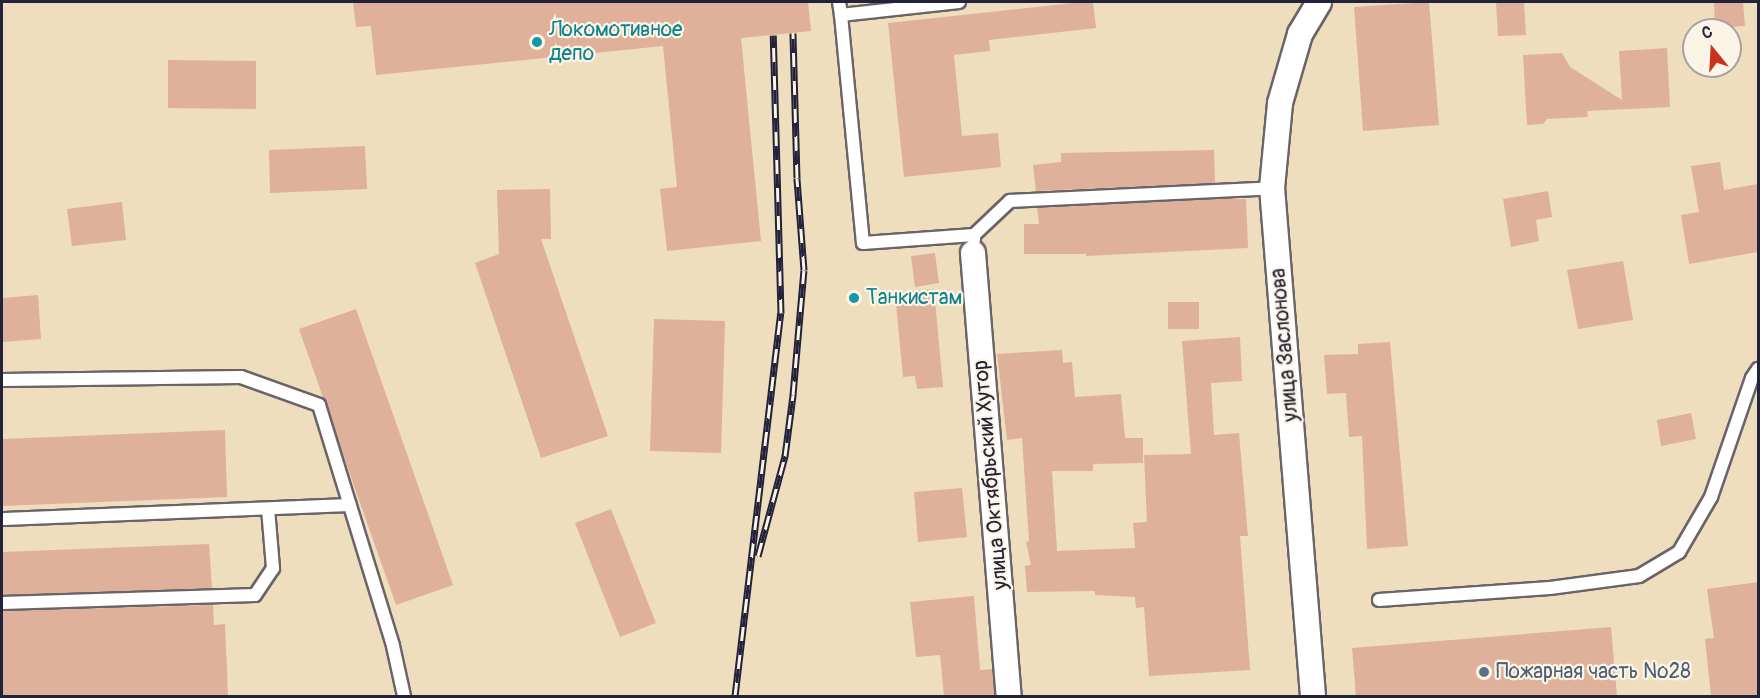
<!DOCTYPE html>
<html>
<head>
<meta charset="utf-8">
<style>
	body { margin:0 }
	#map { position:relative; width:1760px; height:698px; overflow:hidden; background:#efdebd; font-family:Pangolin,sans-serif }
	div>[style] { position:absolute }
	.building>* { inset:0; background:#dfb09a }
	.roads { filter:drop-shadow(2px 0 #6a6468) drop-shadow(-2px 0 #6a6468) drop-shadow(0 2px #6a6468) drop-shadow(0 -2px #6a6468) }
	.lane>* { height:12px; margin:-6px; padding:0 6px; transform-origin:6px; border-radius:6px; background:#fff }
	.street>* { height:24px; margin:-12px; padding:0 12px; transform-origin:12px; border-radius:12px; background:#fff }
	.rail>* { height:7px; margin-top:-3.5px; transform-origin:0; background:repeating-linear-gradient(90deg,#fcf5e5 0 14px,#22223b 0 28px); box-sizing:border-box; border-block:2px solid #22223b }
	.dots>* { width:16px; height:16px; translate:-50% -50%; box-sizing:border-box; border:3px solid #fcf5e5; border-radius:50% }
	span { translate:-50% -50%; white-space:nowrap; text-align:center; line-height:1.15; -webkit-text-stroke:4.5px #fcf5e5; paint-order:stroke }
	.culture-label { font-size:21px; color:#0d838f }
	.left { translate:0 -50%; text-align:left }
	.street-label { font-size:21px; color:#22223b }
	.service-label { font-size:21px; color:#4e5e75 }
	.frame { position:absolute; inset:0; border:3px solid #22223b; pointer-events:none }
	.north { position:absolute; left:1682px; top:18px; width:60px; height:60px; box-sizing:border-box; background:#fcf5e5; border:2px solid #a5a1a1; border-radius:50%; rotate:342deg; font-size:16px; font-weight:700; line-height:24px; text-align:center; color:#22223b }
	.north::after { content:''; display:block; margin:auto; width:21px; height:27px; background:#c8321e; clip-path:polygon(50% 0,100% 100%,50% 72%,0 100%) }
</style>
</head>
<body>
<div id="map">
	<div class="building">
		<i style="clip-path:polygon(353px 2px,808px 2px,811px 31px,741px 38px,761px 241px,667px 251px,660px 189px,677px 187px,663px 46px,376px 75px,371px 26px,356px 27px)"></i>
		<i style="clip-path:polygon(1082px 2px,1093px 2px,1096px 28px,989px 40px,990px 51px,954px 55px,962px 136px,998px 133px,1001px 167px,904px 177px,888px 23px)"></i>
		<i style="clip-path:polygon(1429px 2px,1439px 125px,1363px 131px,1354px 7px)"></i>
		<i style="clip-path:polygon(1496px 2px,1524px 2px,1526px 35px,1498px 36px)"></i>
		<i style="clip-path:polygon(1714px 2px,1743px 2px,1745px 26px,1715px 28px)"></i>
		<i style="clip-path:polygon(1667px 48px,1670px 107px,1587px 111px,1588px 117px,1547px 119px,1543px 124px,1527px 125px,1523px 55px,1562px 53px,1570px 67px,1622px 100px,1619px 51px)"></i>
		<i style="clip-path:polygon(168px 60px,256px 61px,256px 109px,168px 108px)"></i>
		<i style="clip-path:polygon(365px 146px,367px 189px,270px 193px,269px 150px)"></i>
		<i style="clip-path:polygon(1214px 150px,1215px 183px,1036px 191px,1033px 165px,1061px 162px,1061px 153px)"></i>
		<i style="clip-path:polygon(1720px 162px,1724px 190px,1758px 184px,1758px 252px,1689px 264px,1681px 215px,1699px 212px,1691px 166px)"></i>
		<i style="clip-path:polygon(550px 189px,551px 239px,541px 239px,608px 436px,541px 458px,475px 263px,499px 254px,497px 190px)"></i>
		<i style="clip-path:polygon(1548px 191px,1552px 217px,1536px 220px,1539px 241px,1511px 247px,1503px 199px)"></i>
		<i style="clip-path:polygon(1216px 199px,1246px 199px,1248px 248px,1086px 256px,1086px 254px,1024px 254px,1024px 224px,1039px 224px,1037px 208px)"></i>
		<i style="clip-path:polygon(122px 202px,126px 240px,72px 246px,67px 209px)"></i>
		<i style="clip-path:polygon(935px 253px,939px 283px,915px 287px,911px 256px)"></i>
		<i style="clip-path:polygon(1623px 261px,1633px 320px,1578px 329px,1567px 270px)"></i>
		<i style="clip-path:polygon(934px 289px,943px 387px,917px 389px,915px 376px,903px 377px,895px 293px)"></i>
		<i style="clip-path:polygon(38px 295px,41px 339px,2px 342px,2px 298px)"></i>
		<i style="clip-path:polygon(1168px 302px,1199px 302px,1199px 329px,1168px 329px)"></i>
		<i style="clip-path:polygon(356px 309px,453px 585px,396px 605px,299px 329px)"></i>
		<i style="clip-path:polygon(654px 319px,725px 321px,721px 453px,650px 451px)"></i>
		<i style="clip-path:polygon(1240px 337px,1242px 381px,1211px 383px,1214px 435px,1239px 433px,1248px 536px,1240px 536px,1250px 670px,1149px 676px,1144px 607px,1136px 608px,1135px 597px,1095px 595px,1095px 591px,1027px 592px,1025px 566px,1031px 565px,1026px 542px,1029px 541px,1022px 438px,1007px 440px,997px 354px,1062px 350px,1063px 363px,1072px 362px,1075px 397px,1121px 394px,1125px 438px,1143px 438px,1143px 463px,1093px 464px,1093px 471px,1052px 471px,1057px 551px,1135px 548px,1133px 523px,1147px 522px,1144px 455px,1191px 454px,1182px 341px)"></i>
		<i style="clip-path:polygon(1390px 342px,1408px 546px,1367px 549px,1362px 436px,1349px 437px,1346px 393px,1327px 394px,1324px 355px,1358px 354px,1358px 344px)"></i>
		<i style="clip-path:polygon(1691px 413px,1696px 439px,1661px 446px,1657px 420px)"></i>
		<i style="clip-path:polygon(225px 430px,227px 497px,2px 506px,2px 439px)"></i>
		<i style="clip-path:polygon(962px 488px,967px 537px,918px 542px,914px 492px)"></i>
		<i style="clip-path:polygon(611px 509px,656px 623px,620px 637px,575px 523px)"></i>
		<i style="clip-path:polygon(209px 544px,212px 588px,2px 595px,2px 552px)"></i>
		<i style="clip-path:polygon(1758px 582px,1758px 696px,1711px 696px,1705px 639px,1714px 638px,1707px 589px)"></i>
		<i style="clip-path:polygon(974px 596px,980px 670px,992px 669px,995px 696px,944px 696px,940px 655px,916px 657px,910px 602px)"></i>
		<i style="clip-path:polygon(213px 605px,214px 625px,225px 624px,228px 696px,2px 696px,2px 611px)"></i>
		<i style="clip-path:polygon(1611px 627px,1617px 696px,1356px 696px,1352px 648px)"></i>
	</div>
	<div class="roads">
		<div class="lane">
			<i style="left:839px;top:2px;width:13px;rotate:81deg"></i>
			<i style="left:959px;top:2px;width:119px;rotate:173.7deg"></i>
			<i style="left:841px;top:15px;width:229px;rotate:84.5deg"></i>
			<i style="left:863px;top:243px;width:111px;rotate:-4.1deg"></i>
			<i style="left:974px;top:240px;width:5px;rotate:-90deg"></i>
			<i style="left:974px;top:235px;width:50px;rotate:-43.4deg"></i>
			<i style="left:1010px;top:201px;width:262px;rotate:-2.8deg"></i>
			<i style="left:2px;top:380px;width:239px;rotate:-0.7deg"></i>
			<i style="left:241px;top:377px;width:83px;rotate:19.7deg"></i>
			<i style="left:319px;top:405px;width:252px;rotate:72.9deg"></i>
			<i style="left:393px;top:646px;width:51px;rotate:77.6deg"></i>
			<i style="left:2px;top:519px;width:348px;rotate:-2.3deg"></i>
			<i style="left:1379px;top:600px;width:171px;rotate:-4deg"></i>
			<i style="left:1550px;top:588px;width:90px;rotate:-7.7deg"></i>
			<i style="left:1639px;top:576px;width:47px;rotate:-31deg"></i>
			<i style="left:1679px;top:552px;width:64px;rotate:-59.8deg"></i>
			<i style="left:1711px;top:497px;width:126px;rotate:-71deg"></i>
			<i style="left:1752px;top:378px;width:11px;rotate:-56deg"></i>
			<i style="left:2px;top:603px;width:253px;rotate:-1.8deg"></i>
			<i style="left:255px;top:595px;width:32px;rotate:-56deg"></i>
			<i style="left:273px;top:568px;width:59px;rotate:-94.8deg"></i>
		</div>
		<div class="street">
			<i style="left:973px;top:253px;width:444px;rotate:85.4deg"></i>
			<i style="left:1313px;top:696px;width:510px;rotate:-94.61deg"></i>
			<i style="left:1272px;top:188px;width:85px;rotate:-84.6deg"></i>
			<i style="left:1280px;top:103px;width:72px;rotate:-73.8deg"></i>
			<i style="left:1300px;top:34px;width:37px;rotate:-59deg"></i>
		</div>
	</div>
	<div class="rail">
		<i style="left:758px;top:556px;width:104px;rotate:-74.9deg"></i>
		<i style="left:785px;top:456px;width:62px;rotate:-82.5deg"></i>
		<i style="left:793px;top:395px;width:125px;rotate:-85deg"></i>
		<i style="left:804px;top:270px;width:92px;rotate:-94.4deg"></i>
		<i style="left:797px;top:178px;width:145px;rotate:-91.6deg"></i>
		<i style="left:735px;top:696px;width:386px;rotate:-83.2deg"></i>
		<i style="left:781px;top:313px;width:278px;rotate:-91.6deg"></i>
	</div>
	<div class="dots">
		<i style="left:537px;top:42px;background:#0f9aa8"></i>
		<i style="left:854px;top:298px;background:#0f9aa8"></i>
		<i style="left:1484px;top:672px;background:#5c6f8a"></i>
	</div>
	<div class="culture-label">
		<span class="left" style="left:549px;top:42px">Локомотивное<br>депо</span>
		<span class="left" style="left:866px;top:298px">Танкистам</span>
	</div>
	<div class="street-label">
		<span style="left:1285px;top:345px;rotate:-95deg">улица Заслонова</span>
		<span style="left:991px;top:475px;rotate:-95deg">улица Октябрьский Хутор</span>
	</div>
	<div class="service-label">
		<span class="left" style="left:1496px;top:672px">Пожарная часть №28</span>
	</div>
	<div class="frame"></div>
	<div class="north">С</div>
</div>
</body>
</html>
